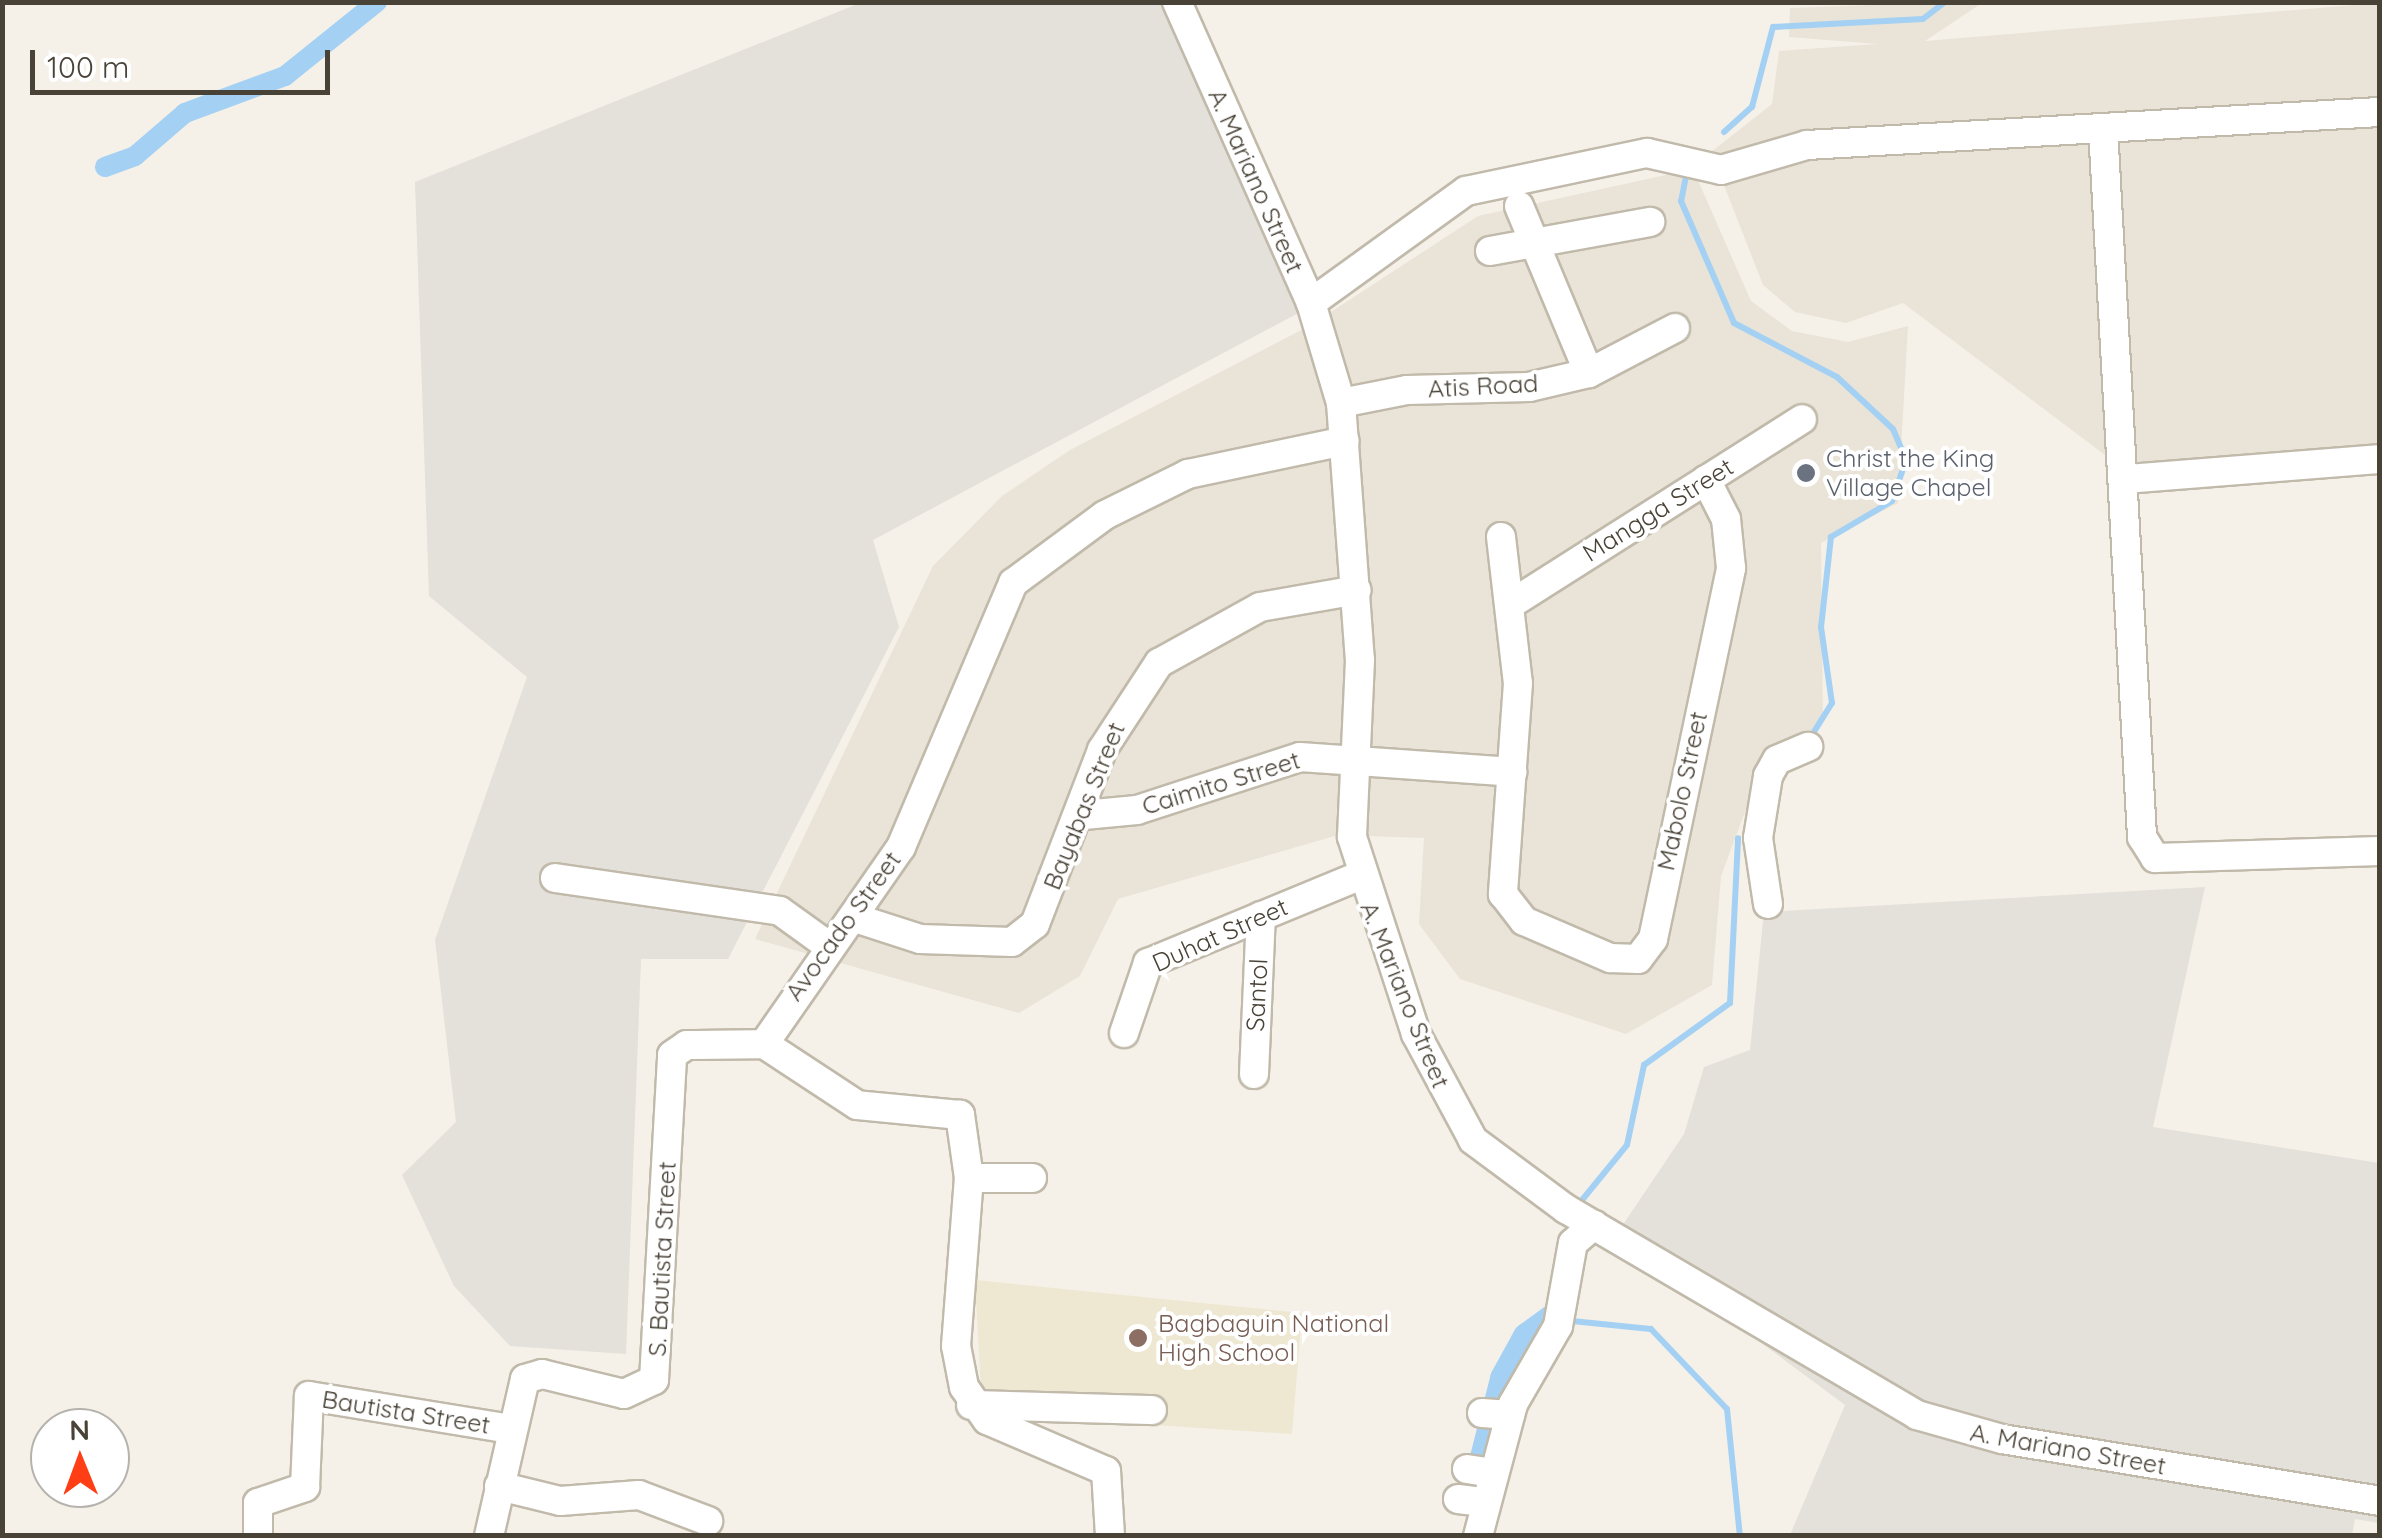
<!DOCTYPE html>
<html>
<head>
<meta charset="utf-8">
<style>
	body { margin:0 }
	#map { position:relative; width:2382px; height:1538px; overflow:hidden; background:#f5f1e9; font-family:Quicksand,sans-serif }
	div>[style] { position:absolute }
	.residential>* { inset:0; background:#e9e4d7 }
	.industrial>* { inset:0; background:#e4e0da }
	.education>* { inset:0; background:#eee7d2 }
	.stream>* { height:6px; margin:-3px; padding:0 3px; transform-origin:3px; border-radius:3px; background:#a4d1f3 }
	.canal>* { height:20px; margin:-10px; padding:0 10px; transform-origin:10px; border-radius:10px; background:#a4d1f3 }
	.river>* { height:35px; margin:-17.5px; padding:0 17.5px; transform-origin:17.5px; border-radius:17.5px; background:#a4d1f3 }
	.roads { filter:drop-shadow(2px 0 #c1baab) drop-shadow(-2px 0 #c1baab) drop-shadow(0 2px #c1baab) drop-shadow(0 -2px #c1baab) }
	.minor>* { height:28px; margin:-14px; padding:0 14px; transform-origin:14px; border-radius:14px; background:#fff }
	.dots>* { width:28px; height:28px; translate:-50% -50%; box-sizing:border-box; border:5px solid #fff; border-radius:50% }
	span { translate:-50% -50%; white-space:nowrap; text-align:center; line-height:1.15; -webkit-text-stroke:8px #fff; paint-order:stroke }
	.street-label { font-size:25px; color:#494237 }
	.worship-label { font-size:25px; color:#5b616d }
	.left { translate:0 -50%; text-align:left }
	.education-label { font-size:25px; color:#785e54 }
	.frame { position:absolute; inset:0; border:5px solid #494237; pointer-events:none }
	.north { position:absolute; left:30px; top:1408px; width:100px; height:100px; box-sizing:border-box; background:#fff; border:2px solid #b6b3af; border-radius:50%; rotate:359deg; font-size:28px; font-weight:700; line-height:40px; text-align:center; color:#494237 }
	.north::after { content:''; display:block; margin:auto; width:35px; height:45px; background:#ff3e16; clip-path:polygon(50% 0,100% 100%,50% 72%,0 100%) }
	.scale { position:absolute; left:30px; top:50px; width:300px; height:45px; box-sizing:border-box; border:5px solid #494237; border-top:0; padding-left:12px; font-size:30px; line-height:35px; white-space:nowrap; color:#494237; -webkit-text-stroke:8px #fff; paint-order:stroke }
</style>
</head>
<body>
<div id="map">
	<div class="residential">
		<i style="clip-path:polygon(1929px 3px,1982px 3px,1925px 41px,2379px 3px,2379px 449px,2117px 464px,1903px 303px,1846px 323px,1795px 312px,1763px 285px,1711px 152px,1772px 104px,1779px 51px,1877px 44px,1789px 37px,1790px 8px)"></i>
		<i style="clip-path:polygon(1693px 169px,1751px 301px,1792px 331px,1848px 342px,1908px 326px,1898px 503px,1821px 543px,1823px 722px,1764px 761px,1721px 876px,1712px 985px,1626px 1034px,1460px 979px,1419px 924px,1424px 838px,1338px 835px,1118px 899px,1080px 976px,1019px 1013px,755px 939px,933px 566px,1002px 496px,1070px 450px,1311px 325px,1478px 216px)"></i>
	</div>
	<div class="industrial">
		<i style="clip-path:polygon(860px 3px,1163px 3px,1304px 310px,873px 540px,899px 627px,728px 959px,641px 959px,626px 1354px,510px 1346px,454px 1286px,402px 1175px,456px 1122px,435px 940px,527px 677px,429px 596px,415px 182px)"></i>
		<i style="clip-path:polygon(2205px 887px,2153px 1127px,2379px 1163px,2379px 1523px,2355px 1519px,2352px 1536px,1790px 1535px,1845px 1405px,1616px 1235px,1684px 1134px,1704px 1067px,1750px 1050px,1764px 912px)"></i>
	</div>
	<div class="education">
		<i style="clip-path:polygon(975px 1280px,1302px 1313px,1292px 1434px,1005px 1415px,981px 1390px)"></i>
	</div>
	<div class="stream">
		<i style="left:1724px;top:132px;width:38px;rotate:-42deg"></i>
		<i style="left:1752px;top:107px;width:83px;rotate:-75.3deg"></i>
		<i style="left:1773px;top:27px;width:150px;rotate:-3.1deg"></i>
		<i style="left:1923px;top:19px;width:28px;rotate:-38deg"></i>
		<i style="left:1687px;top:171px;width:31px;rotate:101deg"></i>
		<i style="left:1681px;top:201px;width:133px;rotate:66.5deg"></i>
		<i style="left:1734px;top:323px;width:116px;rotate:27.7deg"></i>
		<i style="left:1837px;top:377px;width:76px;rotate:42.9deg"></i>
		<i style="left:1893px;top:429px;width:34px;rotate:67deg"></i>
		<i style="left:1906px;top:460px;width:43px;rotate:108.9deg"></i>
		<i style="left:1892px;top:501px;width:71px;rotate:149.5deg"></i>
		<i style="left:1831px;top:537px;width:91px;rotate:96.3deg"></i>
		<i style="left:1821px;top:627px;width:77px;rotate:81.8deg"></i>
		<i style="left:1832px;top:703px;width:40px;rotate:122deg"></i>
		<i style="left:1578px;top:1205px;width:77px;rotate:-50.8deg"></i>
		<i style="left:1627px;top:1145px;width:82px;rotate:-78deg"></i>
		<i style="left:1644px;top:1065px;width:106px;rotate:-35.8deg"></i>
		<i style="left:1730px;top:1003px;width:165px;rotate:-87.2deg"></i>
		<i style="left:1572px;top:1321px;width:79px;rotate:5.8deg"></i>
		<i style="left:1651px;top:1329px;width:110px;rotate:46.5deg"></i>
		<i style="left:1727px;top:1409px;width:128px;rotate:84.2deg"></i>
	</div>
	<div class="canal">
		<i style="left:105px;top:167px;width:32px;rotate:-20deg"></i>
		<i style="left:135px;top:156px;width:66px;rotate:-40.7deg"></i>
		<i style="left:185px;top:113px;width:107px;rotate:-20.3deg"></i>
		<i style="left:285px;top:76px;width:118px;rotate:-38.8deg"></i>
	</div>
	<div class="river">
		<i style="left:1481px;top:1481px;width:105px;rotate:-75.7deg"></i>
		<i style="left:1507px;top:1379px;width:46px;rotate:-61.2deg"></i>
		<i style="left:1529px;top:1339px;width:31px;rotate:-36deg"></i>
	</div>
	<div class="roads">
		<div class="minor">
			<i style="left:1177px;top:2px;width:329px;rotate:66deg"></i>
			<i style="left:1311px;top:303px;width:104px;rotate:73.3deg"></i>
			<i style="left:1341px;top:403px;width:258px;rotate:85.8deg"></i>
			<i style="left:1360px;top:660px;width:177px;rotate:92.6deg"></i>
			<i style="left:1352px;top:837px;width:207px;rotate:72deg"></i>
			<i style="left:1416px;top:1034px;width:120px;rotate:61.7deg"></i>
			<i style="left:1473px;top:1140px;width:116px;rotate:36.6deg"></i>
			<i style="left:1566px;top:1209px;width:407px;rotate:30.4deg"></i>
			<i style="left:1917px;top:1415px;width:88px;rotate:15.8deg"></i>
			<i style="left:2002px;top:1439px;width:383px;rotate:9.3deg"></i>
			<i style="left:2103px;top:128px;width:710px;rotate:86.85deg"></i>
			<i style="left:2142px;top:837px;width:25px;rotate:58deg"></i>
			<i style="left:2155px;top:858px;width:225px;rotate:-1.8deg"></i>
			<i style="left:1519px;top:206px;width:181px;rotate:67.3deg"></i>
			<i style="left:1490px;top:251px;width:163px;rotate:-10.3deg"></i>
			<i style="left:1311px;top:303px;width:191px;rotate:-35.9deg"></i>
			<i style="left:1466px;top:191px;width:185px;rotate:-11.9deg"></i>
			<i style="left:1647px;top:153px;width:76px;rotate:12.9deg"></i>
			<i style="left:1721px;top:170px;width:90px;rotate:-16.2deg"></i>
			<i style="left:1807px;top:145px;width:574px;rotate:-3.3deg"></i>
			<i style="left:1341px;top:403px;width:67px;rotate:-11.1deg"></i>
			<i style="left:1407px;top:390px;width:122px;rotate:-1.4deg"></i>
			<i style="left:1529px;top:387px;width:62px;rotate:-13.1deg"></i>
			<i style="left:1589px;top:373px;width:97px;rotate:-27.6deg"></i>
			<i style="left:2126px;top:479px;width:255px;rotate:-4.5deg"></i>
			<i style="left:1501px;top:537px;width:147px;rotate:83.4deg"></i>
			<i style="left:1518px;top:683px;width:212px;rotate:94.1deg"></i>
			<i style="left:1503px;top:894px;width:34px;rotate:52deg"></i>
			<i style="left:1524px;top:921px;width:94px;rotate:23.3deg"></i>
			<i style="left:1610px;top:958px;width:28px;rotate:2deg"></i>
			<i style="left:1638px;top:959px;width:25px;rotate:-53deg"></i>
			<i style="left:1653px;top:939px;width:379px;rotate:-78.1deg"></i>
			<i style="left:1731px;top:568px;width:49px;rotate:-95.8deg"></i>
			<i style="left:1726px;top:519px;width:44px;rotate:-117.1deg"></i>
			<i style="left:1514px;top:602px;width:341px;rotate:-32.4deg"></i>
			<i style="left:1084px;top:815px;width:53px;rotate:-5.4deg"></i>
			<i style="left:1137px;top:810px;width:171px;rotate:-18deg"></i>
			<i style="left:1300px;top:757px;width:213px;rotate:4deg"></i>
			<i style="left:555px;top:878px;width:227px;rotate:8.3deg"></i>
			<i style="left:780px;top:911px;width:57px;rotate:35.7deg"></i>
			<i style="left:1768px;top:904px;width:67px;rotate:-98.6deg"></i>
			<i style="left:1758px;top:838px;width:63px;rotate:-80.8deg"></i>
			<i style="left:1768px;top:776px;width:18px;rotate:-61deg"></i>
			<i style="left:1777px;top:760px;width:34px;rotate:-23deg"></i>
			<i style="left:855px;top:918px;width:68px;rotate:17.9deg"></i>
			<i style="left:920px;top:939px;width:92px;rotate:1.9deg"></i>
			<i style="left:1012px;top:942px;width:29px;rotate:-38deg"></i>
			<i style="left:1035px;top:924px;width:186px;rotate:-68.9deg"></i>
			<i style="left:1102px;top:750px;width:104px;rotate:-56.8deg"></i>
			<i style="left:1159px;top:663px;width:115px;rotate:-29deg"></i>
			<i style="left:1260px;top:607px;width:98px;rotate:-9.9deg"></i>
			<i style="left:1124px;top:1033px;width:74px;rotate:-71.1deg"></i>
			<i style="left:1148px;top:963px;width:228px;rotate:-22.4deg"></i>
			<i style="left:1254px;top:1074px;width:158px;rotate:-87.5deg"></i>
			<i style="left:969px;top:1178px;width:63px"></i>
			<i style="left:971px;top:1405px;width:181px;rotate:1.6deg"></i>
			<i style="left:1482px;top:1413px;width:28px;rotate:4deg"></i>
			<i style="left:1467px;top:1469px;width:25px;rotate:9deg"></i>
			<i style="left:499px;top:1486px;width:63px;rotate:13.8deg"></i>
			<i style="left:560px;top:1501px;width:79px;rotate:-4.3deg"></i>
			<i style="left:639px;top:1495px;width:74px;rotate:20.6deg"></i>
			<i style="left:1458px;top:1499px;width:26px;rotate:7deg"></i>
			<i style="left:258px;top:1536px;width:33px;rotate:-90deg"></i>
			<i style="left:258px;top:1503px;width:50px;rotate:-18.8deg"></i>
			<i style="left:305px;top:1487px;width:91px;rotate:-87.5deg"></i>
			<i style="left:309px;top:1396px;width:205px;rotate:9.3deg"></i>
			<i style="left:489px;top:1536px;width:161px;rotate:-77.1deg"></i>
			<i style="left:525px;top:1379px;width:18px;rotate:-16deg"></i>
			<i style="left:542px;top:1374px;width:84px;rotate:13.7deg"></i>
			<i style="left:624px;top:1394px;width:33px;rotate:-25deg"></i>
			<i style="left:654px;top:1380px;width:325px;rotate:-86.8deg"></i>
			<i style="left:672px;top:1055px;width:18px;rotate:-34deg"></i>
			<i style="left:687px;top:1045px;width:77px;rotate:-0.7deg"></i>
			<i style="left:1110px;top:1536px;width:65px;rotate:-93.5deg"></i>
			<i style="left:1106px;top:1471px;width:129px;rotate:-156.8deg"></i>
			<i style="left:987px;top:1420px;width:40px;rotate:-124.9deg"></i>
			<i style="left:964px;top:1387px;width:42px;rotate:-101deg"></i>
			<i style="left:956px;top:1346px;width:169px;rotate:-85.6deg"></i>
			<i style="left:969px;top:1178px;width:64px;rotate:-98.1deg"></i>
			<i style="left:960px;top:1115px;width:103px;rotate:-174.5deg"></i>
			<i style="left:857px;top:1105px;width:111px;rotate:-146.7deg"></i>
			<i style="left:764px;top:1044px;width:240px;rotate:-55.2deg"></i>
			<i style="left:901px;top:847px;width:287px;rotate:-67deg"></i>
			<i style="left:1013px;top:583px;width:114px;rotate:-36.5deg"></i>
			<i style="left:1105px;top:515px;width:93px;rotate:-26.3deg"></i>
			<i style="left:1188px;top:474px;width:160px;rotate:-11.9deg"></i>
			<i style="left:1478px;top:1536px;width:137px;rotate:-75.1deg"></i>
			<i style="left:1513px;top:1404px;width:90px;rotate:-60deg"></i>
			<i style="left:1558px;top:1326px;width:84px;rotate:-79.8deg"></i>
			<i style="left:1573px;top:1243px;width:28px;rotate:-41deg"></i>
		</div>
	</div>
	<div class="dots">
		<i style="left:1806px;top:473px;background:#6b7280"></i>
		<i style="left:1138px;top:1338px;background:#8d6e63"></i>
	</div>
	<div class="street-label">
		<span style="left:1256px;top:181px;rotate:66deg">A. Mariano Street</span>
		<span style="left:1483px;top:386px;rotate:-3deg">Atis Road</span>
		<span style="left:1658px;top:510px;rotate:-32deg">Mangga Street</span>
		<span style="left:1221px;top:783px;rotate:-17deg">Caimito Street</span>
		<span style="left:1682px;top:791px;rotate:-78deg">Mabolo Street</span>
		<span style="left:1084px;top:806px;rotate:-68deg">Bayabas Street</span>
		<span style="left:843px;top:926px;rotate:-54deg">Avocado Street</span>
		<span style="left:1220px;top:935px;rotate:-24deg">Duhat Street</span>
		<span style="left:1257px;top:995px;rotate:-87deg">Santol</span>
		<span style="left:1405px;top:995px;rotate:68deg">A. Mariano Street</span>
		<span style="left:662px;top:1259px;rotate:-87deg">S. Bautista Street</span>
		<span style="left:406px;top:1412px;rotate:9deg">Bautista Street</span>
		<span style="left:2068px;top:1449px;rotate:10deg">A. Mariano Street</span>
	</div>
	<div class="worship-label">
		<span class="left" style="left:1826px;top:473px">Christ the King<br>Village Chapel</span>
	</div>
	<div class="education-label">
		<span class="left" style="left:1158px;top:1338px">Bagbaguin National<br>High School</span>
	</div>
	<div class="frame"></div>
	<div class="north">N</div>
	<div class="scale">100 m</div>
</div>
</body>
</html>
